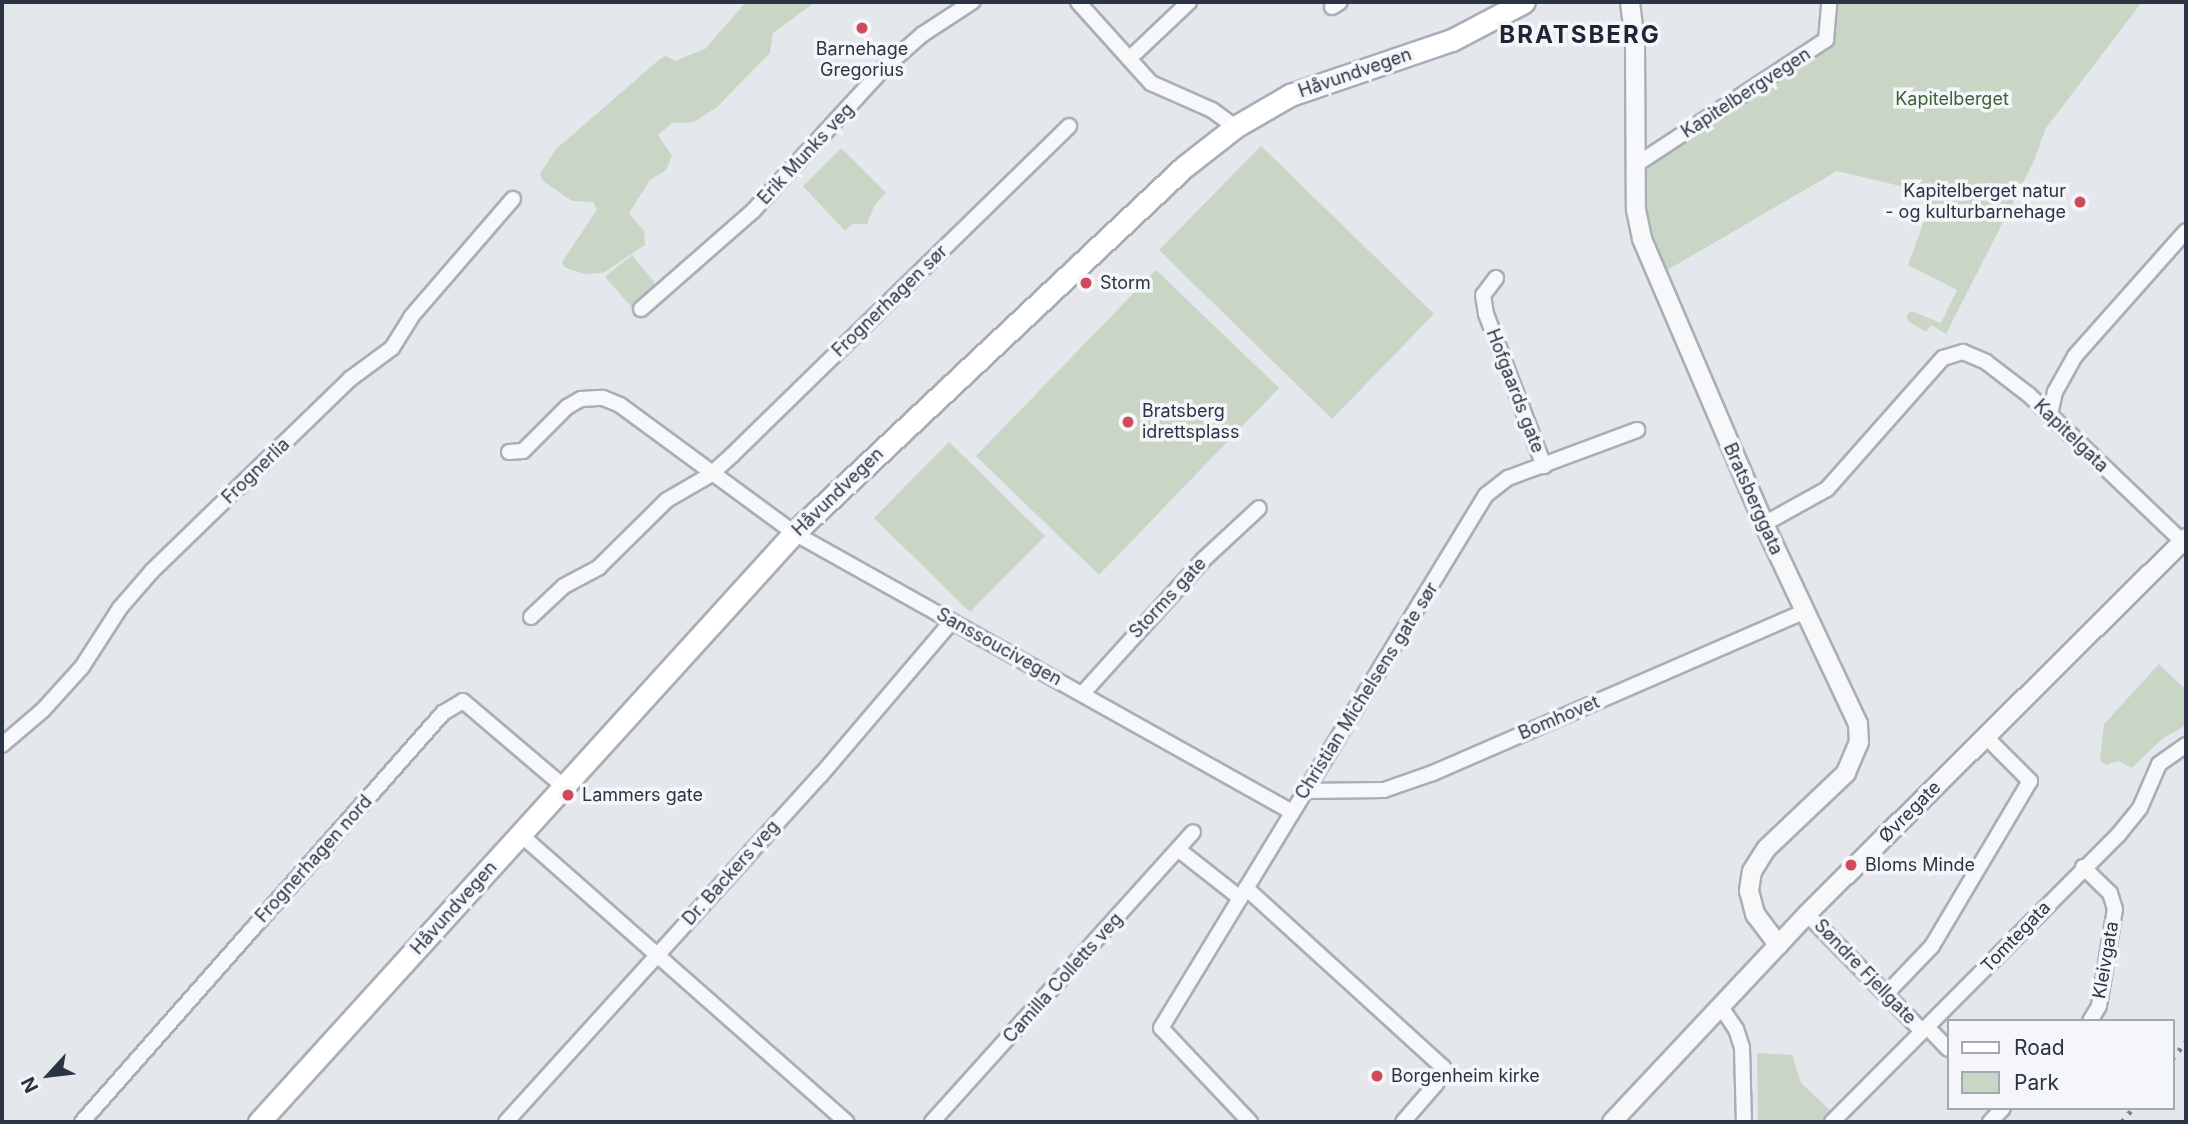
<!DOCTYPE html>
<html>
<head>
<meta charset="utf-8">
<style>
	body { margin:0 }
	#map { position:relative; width:2188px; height:1124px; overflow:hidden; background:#e4e7ec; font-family:Inter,sans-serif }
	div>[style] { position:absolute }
	.green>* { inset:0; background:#c9d6c5 }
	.roads { filter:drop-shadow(2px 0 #a9aeb7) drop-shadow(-2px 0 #a9aeb7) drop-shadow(0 2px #a9aeb7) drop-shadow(0 -2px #a9aeb7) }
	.minor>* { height:14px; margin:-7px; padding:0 7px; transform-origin:7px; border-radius:7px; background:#f7f8fa }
	.tertiary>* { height:18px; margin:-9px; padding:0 9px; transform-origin:9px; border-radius:9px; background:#f7f8fa }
	.secondary>* { height:21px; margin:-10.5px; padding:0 10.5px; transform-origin:10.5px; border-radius:10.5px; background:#fff }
	.rail>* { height:5px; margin-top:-2.5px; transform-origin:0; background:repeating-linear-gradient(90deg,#7d8696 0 3.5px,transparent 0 10.5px) }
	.dots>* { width:19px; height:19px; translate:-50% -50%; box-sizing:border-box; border:4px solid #f4f6f9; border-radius:50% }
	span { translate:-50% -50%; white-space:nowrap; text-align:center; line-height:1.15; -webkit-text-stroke:7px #f4f6f9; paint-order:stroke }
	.poi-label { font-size:18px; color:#2b3445 }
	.right { translate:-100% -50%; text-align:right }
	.left { translate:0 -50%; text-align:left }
	.street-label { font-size:18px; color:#2b3445 }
	.park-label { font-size:18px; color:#3f6138 }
	.district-label { font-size:24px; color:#1d2536; font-weight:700; letter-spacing:2px }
	.frame { position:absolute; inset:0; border:4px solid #2b3445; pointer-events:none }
	.legend { position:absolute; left:1947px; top:1019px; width:228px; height:91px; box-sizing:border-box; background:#f4f6f9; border:2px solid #a4a8b1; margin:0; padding:9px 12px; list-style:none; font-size:21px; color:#2b3445 }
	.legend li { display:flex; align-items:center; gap:14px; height:35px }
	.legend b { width:35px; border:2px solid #a4a8b1 }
	.north { position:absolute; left:14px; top:1040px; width:70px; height:70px; -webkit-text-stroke:5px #f4f6f9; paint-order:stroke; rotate:243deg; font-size:19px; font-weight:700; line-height:28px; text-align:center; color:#2b3445 }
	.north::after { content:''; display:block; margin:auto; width:24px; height:32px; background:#2b3445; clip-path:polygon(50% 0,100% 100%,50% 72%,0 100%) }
</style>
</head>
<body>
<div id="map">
	<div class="green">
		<i style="clip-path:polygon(746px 2px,815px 2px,773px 33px,770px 53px,717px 107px,694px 122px,672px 123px,658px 135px,672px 156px,666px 170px,650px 180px,629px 213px,644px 231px,645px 245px,603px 273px,584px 274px,564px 267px,562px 262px,597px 210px,593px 202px,572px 201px,542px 180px,540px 174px,556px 149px,660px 59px,666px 56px,675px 61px,705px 49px)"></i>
		<i style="clip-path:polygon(1832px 2px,2142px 2px,2046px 128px,2033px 163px,1946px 334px,1931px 325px,1926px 332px,1908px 321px,1907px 315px,1911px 311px,1941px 323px,1957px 290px,1908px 265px,1934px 194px,1837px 171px,1664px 272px,1647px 235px,1643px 164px,1824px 48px)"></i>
		<i style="clip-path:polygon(1261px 146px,1434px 314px,1332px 419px,1159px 250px)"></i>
		<i style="clip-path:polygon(841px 148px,886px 193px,874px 206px,867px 224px,853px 224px,845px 231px,803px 186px)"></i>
		<i style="clip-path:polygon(632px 255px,654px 282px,654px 291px,634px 310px,605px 277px)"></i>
		<i style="clip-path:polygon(1156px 270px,1279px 388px,1099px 575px,976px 456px)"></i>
		<i style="clip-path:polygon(949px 442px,1045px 536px,970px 612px,874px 518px)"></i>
		<i style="clip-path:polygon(2159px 664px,2186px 690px,2186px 725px,2162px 739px,2132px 768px,2118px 761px,2106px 765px,2100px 760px,2104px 724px)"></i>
		<i style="clip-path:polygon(1757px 1053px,1792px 1055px,1801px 1083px,1832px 1112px,1822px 1122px,1758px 1122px)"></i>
	</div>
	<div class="roads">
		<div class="minor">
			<i style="left:1078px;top:2px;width:109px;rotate:48deg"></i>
			<i style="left:1151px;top:83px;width:67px;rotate:23.9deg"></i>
			<i style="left:1212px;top:110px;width:29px;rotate:36deg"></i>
			<i style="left:1332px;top:7px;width:9px;rotate:-32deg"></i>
			<i style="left:1129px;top:59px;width:83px;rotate:-43.5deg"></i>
			<i style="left:1634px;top:166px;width:230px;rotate:-33.3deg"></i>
			<i style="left:1826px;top:40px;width:38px;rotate:-85deg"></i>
			<i style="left:1496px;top:278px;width:21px;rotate:127deg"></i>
			<i style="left:1483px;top:295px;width:19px;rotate:81deg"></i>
			<i style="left:1486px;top:314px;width:163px;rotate:69.1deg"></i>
			<i style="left:641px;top:309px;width:149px;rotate:-41.2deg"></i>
			<i style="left:753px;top:211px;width:193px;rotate:-47.5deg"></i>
			<i style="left:883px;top:69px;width:53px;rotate:-41.2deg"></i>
			<i style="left:923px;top:34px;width:59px;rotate:-33.1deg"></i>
			<i style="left:2050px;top:415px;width:24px;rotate:-78deg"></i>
			<i style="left:2055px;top:392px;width:41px;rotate:-60.9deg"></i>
			<i style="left:2075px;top:356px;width:167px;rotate:-48.4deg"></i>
			<i style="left:509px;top:452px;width:14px;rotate:-4deg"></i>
			<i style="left:523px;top:451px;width:62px;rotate:-45deg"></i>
			<i style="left:567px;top:407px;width:16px;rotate:-30deg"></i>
			<i style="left:581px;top:399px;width:22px;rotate:-3deg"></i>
			<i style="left:603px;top:398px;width:18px;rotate:22deg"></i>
			<i style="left:620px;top:405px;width:216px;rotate:36.3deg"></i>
			<i style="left:794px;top:533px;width:571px;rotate:29.26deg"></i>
			<i style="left:1764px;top:524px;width:72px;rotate:-29.1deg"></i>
			<i style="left:1827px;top:489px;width:175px;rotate:-48.5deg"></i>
			<i style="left:1943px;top:358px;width:21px;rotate:-17deg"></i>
			<i style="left:1963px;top:352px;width:25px;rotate:23deg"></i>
			<i style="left:1986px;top:362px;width:54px;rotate:37.5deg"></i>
			<i style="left:2029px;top:395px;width:217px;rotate:43.7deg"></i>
			<i style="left:531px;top:617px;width:45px;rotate:-43.2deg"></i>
			<i style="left:564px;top:586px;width:40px;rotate:-28deg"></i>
			<i style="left:599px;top:567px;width:95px;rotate:-44.6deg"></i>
			<i style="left:667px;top:500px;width:50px;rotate:-30.2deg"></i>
			<i style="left:710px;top:475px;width:30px;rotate:-42deg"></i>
			<i style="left:732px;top:455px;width:471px;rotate:-44.3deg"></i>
			<i style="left:1083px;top:693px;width:179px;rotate:-47.9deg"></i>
			<i style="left:1203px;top:560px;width:76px;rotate:-42.9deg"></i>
			<i style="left:2px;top:745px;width:54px;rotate:-40.5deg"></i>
			<i style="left:43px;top:710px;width:58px;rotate:-47.8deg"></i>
			<i style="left:82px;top:667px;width:70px;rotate:-57.2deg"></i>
			<i style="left:120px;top:608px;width:49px;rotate:-49.1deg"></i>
			<i style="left:152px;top:571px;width:276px;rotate:-44.1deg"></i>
			<i style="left:350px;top:379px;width:52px;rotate:-36.4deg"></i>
			<i style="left:392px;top:348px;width:36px;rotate:-58deg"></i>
			<i style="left:411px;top:317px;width:156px;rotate:-49.2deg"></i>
			<i style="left:1306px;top:791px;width:78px;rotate:-0.7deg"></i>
			<i style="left:1384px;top:790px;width:52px;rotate:-19.1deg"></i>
			<i style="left:1433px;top:773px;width:404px;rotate:-23.5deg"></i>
			<i style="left:521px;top:835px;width:434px;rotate:41.4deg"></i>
			<i style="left:1179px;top:850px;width:78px;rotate:38.2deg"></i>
			<i style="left:2083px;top:867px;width:37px;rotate:44deg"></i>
			<i style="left:2110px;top:893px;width:17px;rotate:73deg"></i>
			<i style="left:2115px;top:909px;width:98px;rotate:99.4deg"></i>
			<i style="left:2099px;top:1006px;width:17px;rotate:121deg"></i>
			<i style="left:1246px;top:888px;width:266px;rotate:42.3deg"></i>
			<i style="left:1443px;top:1067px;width:18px;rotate:112deg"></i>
			<i style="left:1436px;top:1084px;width:50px;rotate:131deg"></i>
			<i style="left:1807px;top:914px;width:164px;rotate:45.5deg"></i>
			<i style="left:1887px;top:993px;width:65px;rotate:-46.2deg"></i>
			<i style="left:1932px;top:946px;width:192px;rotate:-59.3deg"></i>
			<i style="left:2030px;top:781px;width:62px;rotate:-135deg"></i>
			<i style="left:1721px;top:1007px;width:27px;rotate:56deg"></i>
			<i style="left:1736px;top:1029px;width:20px;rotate:72deg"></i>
			<i style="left:1742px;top:1048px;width:74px;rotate:88.5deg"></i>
			<i style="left:1928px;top:1028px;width:29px;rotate:46deg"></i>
			<i style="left:82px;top:1122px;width:546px;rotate:-48.57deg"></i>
			<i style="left:443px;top:713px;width:23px;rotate:-31deg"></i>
			<i style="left:463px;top:701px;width:133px;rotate:40.4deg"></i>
			<i style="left:506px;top:1122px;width:469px;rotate:-47.8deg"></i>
			<i style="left:821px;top:775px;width:202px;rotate:-49.6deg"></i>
			<i style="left:932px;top:1122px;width:390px;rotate:-48deg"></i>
			<i style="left:1250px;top:1122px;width:129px;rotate:-133.4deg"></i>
			<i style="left:1161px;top:1028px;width:624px;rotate:-58.63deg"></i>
			<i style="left:1486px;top:495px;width:28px;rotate:-38deg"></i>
			<i style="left:1508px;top:478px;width:138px;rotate:-20.4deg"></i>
			<i style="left:1832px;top:1122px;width:407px;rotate:-45.1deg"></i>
			<i style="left:2119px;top:834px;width:33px;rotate:-51deg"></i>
			<i style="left:2140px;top:808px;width:48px;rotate:-66.6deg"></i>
			<i style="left:2159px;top:764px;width:33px;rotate:-35deg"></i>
			<i style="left:1990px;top:1122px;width:19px;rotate:-47deg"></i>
		</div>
		<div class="tertiary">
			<i style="left:1630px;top:2px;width:39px;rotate:83deg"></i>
			<i style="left:1635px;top:41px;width:169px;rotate:89.7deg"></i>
			<i style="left:1636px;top:210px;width:30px;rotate:78deg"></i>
			<i style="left:1642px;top:239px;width:310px;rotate:66.8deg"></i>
			<i style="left:1764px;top:524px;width:221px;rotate:64.8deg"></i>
			<i style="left:1858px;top:724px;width:18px;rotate:87deg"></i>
			<i style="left:1859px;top:742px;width:34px;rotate:113deg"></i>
			<i style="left:1846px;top:773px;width:110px;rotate:136.5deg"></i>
			<i style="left:1766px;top:849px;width:26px;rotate:122deg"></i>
			<i style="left:1752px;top:871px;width:20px;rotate:99deg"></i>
			<i style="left:1749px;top:891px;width:24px;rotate:75deg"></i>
			<i style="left:1755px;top:914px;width:39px;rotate:53deg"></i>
			<i style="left:1612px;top:1122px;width:285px;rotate:-46.8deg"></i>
			<i style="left:1807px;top:914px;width:534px;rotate:-44.77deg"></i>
		</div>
		<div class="secondary">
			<i style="left:259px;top:1122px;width:796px;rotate:-47.75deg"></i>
			<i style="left:794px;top:533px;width:535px;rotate:-43.18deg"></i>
			<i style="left:1184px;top:167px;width:65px;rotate:-38.1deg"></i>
			<i style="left:1235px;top:127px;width:64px;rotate:-30.2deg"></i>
			<i style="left:1290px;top:95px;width:171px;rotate:-18.8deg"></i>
			<i style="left:1452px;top:40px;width:81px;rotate:-27.8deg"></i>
		</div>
	</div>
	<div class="rail">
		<i style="left:2172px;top:1059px;width:22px;rotate:-51deg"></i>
		<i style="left:2122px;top:1122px;width:18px;rotate:-52deg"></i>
	</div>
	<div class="dots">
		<i style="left:862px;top:28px;background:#d1495b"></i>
		<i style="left:2080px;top:202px;background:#d1495b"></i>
		<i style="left:1086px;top:283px;background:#d1495b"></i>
		<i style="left:1128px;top:422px;background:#d1495b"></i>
		<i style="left:568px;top:795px;background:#d1495b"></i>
		<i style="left:1851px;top:865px;background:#d1495b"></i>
		<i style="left:1377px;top:1076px;background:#d1495b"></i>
	</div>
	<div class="poi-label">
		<span style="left:862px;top:60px">Barnehage<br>Gregorius</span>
		<span class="right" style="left:2066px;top:202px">Kapitelberget natur<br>- og kulturbarnehage</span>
		<span class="left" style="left:1100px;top:283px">Storm</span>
		<span class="left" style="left:1142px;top:422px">Bratsberg<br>idrettsplass</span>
		<span class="left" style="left:582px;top:795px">Lammers gate</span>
		<span class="left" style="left:1865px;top:865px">Bloms Minde</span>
		<span class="left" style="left:1391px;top:1076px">Borgenheim kirke</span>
	</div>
	<div class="street-label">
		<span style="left:1355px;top:73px;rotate:-19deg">Håvundvegen</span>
		<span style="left:1746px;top:93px;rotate:-33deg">Kapitelbergvegen</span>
		<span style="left:806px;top:154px;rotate:-47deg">Erik Munks veg</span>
		<span style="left:890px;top:301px;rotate:-44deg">Frognerhagen sør</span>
		<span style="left:1515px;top:391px;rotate:69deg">Hofgaards gate</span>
		<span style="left:2071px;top:436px;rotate:44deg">Kapitelgata</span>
		<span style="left:256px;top:471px;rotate:-44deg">Frognerlia</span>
		<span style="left:838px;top:492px;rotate:-44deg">Håvundvegen</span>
		<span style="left:1753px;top:499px;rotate:66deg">Bratsberggata</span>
		<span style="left:1168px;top:598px;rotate:-47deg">Storms gate</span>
		<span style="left:999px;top:647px;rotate:29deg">Sanssoucivegen</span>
		<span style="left:1367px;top:691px;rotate:-58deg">Christian Michelsens gate sør</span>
		<span style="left:1559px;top:718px;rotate:-23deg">Bomhovet</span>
		<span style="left:1910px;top:812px;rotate:-45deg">Øvregate</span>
		<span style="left:314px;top:859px;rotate:-48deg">Frognerhagen nord</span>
		<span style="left:731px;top:873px;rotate:-48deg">Dr. Backers veg</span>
		<span style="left:454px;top:908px;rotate:-48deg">Håvundvegen</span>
		<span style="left:2016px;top:937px;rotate:-46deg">Tomtegata</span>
		<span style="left:2106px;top:960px;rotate:-80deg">Kleivgata</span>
		<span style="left:1865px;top:972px;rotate:46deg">Søndre Fjellgate</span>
		<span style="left:1063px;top:978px;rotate:-48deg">Camilla Colletts veg</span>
	</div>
	<div class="park-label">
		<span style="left:1952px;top:99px">Kapitelberget</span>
	</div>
	<div class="district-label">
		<span style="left:1580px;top:35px">BRATSBERG</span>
	</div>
	<div class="frame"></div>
	<ul class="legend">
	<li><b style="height:9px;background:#fff"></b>Road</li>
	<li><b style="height:19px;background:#c9d6c5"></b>Park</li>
	</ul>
	<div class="north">N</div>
</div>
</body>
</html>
